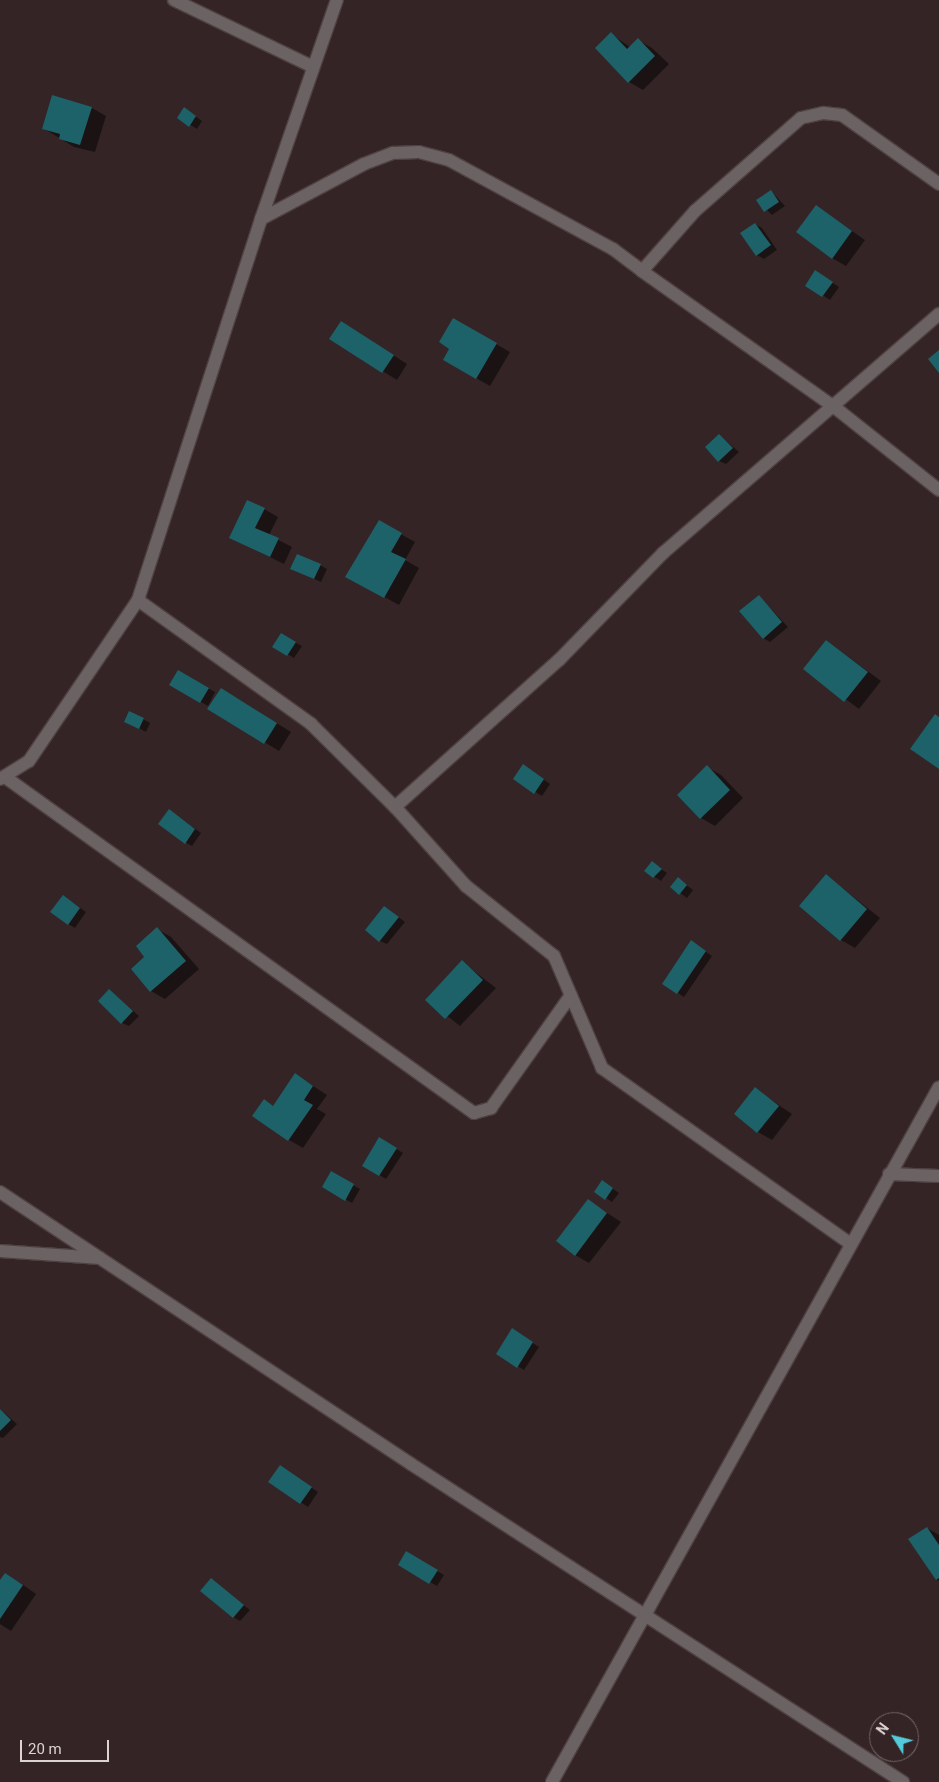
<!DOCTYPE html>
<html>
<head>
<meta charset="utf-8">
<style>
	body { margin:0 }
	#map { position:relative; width:939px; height:1782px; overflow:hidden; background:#342425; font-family:Roboto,sans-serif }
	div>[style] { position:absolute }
	.shadow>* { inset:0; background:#0007 }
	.building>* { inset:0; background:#1d6169 }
	.roads { filter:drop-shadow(1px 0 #4f4041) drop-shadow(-1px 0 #4f4041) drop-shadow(0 1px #4f4041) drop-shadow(0 -1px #4f4041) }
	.minor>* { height:12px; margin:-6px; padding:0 6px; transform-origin:6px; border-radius:6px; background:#6b6263 }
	span { translate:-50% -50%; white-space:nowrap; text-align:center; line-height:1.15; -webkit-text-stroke:5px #342425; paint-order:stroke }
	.north { position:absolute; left:869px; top:1712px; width:50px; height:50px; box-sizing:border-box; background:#342425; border:1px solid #786a6b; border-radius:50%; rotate:306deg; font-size:14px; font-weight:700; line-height:20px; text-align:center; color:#ded3d3 }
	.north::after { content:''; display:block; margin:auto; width:18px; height:22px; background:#52cbda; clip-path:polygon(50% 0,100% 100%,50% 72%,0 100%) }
	.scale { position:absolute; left:20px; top:1740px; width:89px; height:22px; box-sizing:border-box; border:2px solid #ded3d3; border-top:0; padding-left:6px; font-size:15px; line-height:18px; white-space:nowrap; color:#ded3d3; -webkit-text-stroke:4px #342425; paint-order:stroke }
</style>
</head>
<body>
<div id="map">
	<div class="shadow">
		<i style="clip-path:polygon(611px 34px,630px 47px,638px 40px,652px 48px,669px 64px,643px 90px,629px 82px,596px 48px)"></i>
		<i style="clip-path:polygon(92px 108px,106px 116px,95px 152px,74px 147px,43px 128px)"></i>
		<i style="clip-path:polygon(191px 113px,202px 121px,197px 129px,179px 118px)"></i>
		<i style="clip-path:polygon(771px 191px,785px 206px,772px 215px,758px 201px)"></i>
		<i style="clip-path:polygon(816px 206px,865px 240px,846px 266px,832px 258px)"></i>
		<i style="clip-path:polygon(755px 224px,762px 228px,777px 250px,764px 259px,757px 255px,742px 234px)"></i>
		<i style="clip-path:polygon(822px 276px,839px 287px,830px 300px,807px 285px)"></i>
		<i style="clip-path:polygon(454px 320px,510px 352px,490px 386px,444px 360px,451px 348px)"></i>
		<i style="clip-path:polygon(342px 322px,407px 364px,397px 380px,331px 339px)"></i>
		<i style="clip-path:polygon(719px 435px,739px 452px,726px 464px,719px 461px)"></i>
		<i style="clip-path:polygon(264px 509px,278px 517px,269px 535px,292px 547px,284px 564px,231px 538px)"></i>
		<i style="clip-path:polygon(379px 522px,415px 542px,405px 560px,419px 568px,399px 605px,346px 576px)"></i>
		<i style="clip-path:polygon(320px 565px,327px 569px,321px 582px,299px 572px)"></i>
		<i style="clip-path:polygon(759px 596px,788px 627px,770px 642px,763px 638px)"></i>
		<i style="clip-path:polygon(281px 635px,302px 646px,294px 658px,274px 646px)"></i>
		<i style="clip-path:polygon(827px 641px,881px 681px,859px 709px,805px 669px)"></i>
		<i style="clip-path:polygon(178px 672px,215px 692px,208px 706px,171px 685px)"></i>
		<i style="clip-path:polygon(235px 697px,291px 732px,279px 751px,209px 708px)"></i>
		<i style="clip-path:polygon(143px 719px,150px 723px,146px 732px,133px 725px)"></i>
		<i style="clip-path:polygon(707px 767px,721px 775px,743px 798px,715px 826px,701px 818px,679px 795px)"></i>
		<i style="clip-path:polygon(530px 770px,550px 784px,542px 796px,515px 779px)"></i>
		<i style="clip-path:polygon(176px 815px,201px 833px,192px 846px,185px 842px)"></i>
		<i style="clip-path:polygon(652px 863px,667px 873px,661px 881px,646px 871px)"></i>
		<i style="clip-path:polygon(827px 876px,880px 918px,855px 948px,841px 940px)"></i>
		<i style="clip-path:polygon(678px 879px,693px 890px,687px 898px,672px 887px)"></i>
		<i style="clip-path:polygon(70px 901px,86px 912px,75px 928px,68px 924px)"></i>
		<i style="clip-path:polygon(385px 907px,405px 922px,387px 944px,380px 941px)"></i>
		<i style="clip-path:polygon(157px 929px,171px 937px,199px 969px,165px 999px,151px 991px,132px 969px,146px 957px)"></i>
		<i style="clip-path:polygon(698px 946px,712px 956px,684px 997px,664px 984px)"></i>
		<i style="clip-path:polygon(462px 962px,496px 988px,460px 1026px,427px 1000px)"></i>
		<i style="clip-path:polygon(110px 991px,139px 1016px,129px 1026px,122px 1023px)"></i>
		<i style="clip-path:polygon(296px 1075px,327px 1095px,317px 1109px,326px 1114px,303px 1148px,289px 1140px,274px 1107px)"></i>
		<i style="clip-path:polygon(755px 1089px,792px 1114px,772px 1140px,758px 1132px)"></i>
		<i style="clip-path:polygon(379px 1138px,403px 1153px,386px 1179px,363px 1165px)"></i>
		<i style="clip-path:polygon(332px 1173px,360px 1189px,352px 1203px,323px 1187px)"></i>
		<i style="clip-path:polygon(609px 1186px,619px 1193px,612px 1202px,606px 1198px)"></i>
		<i style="clip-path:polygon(589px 1201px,621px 1222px,589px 1263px,575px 1255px)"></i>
		<i style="clip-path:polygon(512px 1330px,539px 1347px,524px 1370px,497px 1354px)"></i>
		<i style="clip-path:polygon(0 1409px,17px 1424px,3px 1438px,0 1437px)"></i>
		<i style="clip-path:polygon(287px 1471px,318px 1492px,308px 1507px,270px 1482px)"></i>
		<i style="clip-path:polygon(927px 1528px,939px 1535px,939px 1581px,937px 1580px)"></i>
		<i style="clip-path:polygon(407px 1553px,444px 1575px,437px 1586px,400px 1565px)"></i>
		<i style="clip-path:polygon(211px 1580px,250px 1610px,240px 1621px,233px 1617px)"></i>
		<i style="clip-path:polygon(0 1582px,19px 1582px,36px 1594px,11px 1631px,0 1624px)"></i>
	</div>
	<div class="building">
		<i style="clip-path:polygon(611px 32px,627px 49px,638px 38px,655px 56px,628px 83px,595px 48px)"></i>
		<i style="clip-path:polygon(52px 95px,92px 107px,80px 145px,59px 139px,60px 134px,42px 129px)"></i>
		<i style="clip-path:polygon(184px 107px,196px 116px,189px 127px,177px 118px)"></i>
		<i style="clip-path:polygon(771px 190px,779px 202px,764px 212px,756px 200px)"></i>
		<i style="clip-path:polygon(816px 205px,852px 231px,832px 259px,796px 232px)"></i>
		<i style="clip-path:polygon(755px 223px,771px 245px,756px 256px,740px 233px)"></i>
		<i style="clip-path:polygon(815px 270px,833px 282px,822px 297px,805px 286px)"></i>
		<i style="clip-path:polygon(453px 318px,497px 343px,476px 379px,443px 360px,449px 349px,439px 342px)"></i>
		<i style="clip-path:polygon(341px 321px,394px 355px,382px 373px,329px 339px)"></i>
		<i style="clip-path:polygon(939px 350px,939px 373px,928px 359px)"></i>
		<i style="clip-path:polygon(719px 434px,733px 448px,718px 462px,705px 447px)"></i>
		<i style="clip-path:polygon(247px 500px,265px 508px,255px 528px,279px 538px,270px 557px,229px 538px)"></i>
		<i style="clip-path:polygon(379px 520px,402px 533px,391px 552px,406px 559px,384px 598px,345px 577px)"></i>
		<i style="clip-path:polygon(297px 554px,321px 564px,314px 579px,290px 569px)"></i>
		<i style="clip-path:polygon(759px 595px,782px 622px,763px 639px,739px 611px)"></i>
		<i style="clip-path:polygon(281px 633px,296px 642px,287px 656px,272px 647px)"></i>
		<i style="clip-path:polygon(826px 640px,868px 672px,844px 702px,803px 669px)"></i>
		<i style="clip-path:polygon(178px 670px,209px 688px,200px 703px,169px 685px)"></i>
		<i style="clip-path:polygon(221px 688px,277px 723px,264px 744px,207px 709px)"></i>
		<i style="clip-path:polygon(129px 711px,144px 718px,139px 729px,124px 722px)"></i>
		<i style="clip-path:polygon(935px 714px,939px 717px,939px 769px,910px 749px)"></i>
		<i style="clip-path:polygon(523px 764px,544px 779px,534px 794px,513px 779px)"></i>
		<i style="clip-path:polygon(707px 765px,730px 790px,700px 819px,677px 795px)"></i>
		<i style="clip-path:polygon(169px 809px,195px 829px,185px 844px,158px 824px)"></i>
		<i style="clip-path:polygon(652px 861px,662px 869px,653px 878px,644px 871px)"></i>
		<i style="clip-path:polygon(826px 874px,867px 909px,840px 941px,799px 906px)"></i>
		<i style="clip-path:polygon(678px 877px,687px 885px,679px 895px,670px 887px)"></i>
		<i style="clip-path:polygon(63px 895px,80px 908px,68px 925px,50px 912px)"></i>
		<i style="clip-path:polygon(384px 906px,399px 917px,379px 942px,365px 930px)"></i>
		<i style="clip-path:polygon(157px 927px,186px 961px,150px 992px,131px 969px,144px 957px,136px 946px)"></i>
		<i style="clip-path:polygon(691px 940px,706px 951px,677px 994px,662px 984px)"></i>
		<i style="clip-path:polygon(462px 960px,483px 980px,445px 1019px,425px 1000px)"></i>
		<i style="clip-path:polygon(109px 989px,133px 1011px,121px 1024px,98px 1001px)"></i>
		<i style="clip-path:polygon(295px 1073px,313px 1086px,304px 1100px,313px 1105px,288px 1141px,252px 1116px,264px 1099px,273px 1106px)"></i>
		<i style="clip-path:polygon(755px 1087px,779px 1106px,757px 1133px,734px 1114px)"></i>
		<i style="clip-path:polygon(379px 1137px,397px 1148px,379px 1176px,362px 1166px)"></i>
		<i style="clip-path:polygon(331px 1171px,354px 1184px,345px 1201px,322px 1187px)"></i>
		<i style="clip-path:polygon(602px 1180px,613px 1188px,605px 1200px,594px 1192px)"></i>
		<i style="clip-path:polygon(588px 1199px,607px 1213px,575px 1256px,556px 1241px)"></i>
		<i style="clip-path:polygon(512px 1328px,533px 1342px,517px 1368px,496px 1354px)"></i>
		<i style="clip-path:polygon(0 1409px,11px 1420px,0 1431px)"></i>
		<i style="clip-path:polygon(280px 1465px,312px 1487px,300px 1504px,268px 1482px)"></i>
		<i style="clip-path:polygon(927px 1527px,939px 1545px,939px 1578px,936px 1580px,908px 1539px)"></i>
		<i style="clip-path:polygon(406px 1551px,438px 1570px,429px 1584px,398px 1565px)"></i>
		<i style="clip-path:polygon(5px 1573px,23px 1585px,0 1619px,0 1580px)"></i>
		<i style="clip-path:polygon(211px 1578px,244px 1605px,233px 1618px,200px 1591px)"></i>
	</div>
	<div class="roads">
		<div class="minor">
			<i style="left:174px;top:0;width:154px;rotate:25.7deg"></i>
			<i style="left:261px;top:219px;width:117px;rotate:-28.1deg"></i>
			<i style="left:364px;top:164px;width:31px;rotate:-21deg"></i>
			<i style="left:393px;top:153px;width:26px;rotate:-2deg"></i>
			<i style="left:419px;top:152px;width:31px;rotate:15deg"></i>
			<i style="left:449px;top:160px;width:187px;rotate:28.5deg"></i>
			<i style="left:613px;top:249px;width:36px;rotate:37deg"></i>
			<i style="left:642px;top:271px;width:80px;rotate:-48.5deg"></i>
			<i style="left:695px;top:211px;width:141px;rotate:-41.3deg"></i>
			<i style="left:801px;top:118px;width:23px;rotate:-13deg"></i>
			<i style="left:823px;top:113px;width:19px;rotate:6deg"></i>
			<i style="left:842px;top:115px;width:119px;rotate:35.4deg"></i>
			<i style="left:642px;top:271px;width:234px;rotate:35.3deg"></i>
			<i style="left:833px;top:406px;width:135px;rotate:38.4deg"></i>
			<i style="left:138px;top:600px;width:213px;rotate:35.6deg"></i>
			<i style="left:311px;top:724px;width:118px;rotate:44.7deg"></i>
			<i style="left:395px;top:807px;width:106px;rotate:48.1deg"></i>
			<i style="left:466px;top:886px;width:112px;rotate:38.5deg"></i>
			<i style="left:554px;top:956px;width:122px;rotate:66.8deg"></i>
			<i style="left:602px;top:1068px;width:305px;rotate:35.3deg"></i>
			<i style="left:5px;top:777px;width:577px;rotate:35.62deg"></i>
			<i style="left:474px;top:1113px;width:18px;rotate:-16deg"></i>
			<i style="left:491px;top:1108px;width:138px;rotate:-54.7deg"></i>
			<i style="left:0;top:779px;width:34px;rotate:-32deg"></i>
			<i style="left:29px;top:761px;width:194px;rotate:-55.9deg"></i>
			<i style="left:138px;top:600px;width:400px;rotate:-72.1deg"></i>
			<i style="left:261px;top:219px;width:232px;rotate:-70.9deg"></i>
			<i style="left:395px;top:807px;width:220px;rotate:-41.9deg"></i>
			<i style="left:559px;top:660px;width:149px;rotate:-45.8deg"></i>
			<i style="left:663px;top:553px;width:365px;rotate:-40.9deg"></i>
			<i style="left:889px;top:1174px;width:50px;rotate:2.3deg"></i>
			<i style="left:0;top:1192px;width:493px;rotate:33.5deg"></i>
			<i style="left:411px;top:1464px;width:586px;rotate:32.88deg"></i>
			<i style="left:0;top:1251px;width:100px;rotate:4deg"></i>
			<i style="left:552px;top:1782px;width:795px;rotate:-60.89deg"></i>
		</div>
	</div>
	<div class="north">N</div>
	<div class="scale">20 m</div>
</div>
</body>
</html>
